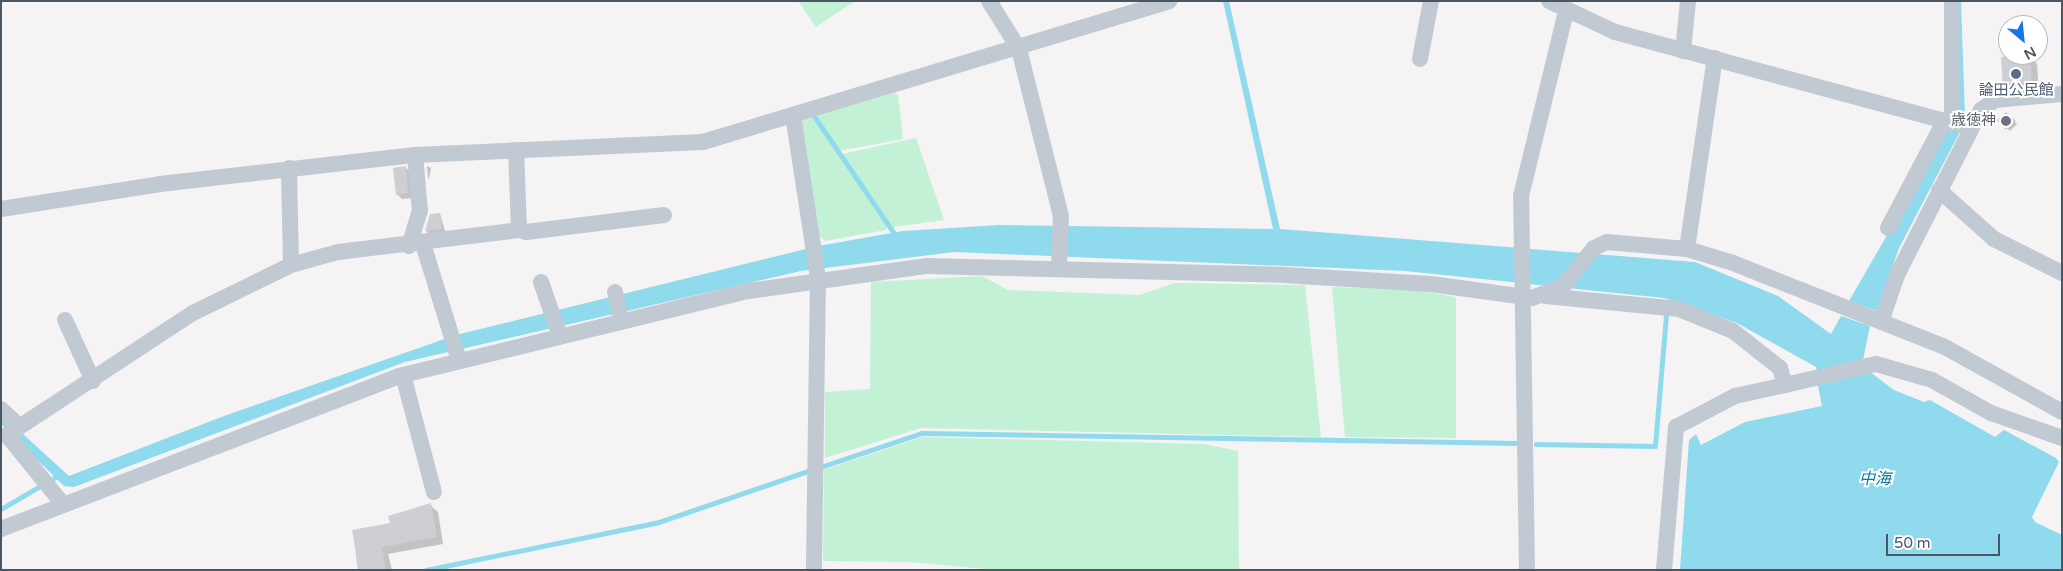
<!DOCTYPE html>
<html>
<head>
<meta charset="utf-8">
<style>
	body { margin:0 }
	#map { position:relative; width:2063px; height:571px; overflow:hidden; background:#f5f3f3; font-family:"Varela Round","Noto Sans JP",sans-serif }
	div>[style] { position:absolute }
	.green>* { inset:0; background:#c3f1d5 }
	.water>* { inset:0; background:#90daee }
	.shadow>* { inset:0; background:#0003 }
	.stream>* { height:4.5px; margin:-2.25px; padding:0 2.25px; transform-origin:2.25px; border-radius:2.25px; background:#90daee }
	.building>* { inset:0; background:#cdcfd5 }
	.minor>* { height:16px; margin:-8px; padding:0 8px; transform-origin:8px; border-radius:8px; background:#c1cad2 }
	.dots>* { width:14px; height:14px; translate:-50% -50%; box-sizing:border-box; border:2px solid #fff; border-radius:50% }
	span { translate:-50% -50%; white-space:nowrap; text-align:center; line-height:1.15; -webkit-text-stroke:4px #fff; paint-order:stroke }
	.service-label { font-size:15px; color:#4e5e75 }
	.worship-label { font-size:15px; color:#5b616d }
	.right { translate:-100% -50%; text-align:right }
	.water-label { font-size:16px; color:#0c7c9b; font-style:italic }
	.frame { position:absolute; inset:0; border:2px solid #4a5661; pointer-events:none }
	.north { position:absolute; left:1998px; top:15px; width:50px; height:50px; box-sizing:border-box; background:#fff; border:1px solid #b7bbc0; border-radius:50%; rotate:152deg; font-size:14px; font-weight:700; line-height:20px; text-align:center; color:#4a5661 }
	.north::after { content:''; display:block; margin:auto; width:18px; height:22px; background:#1a73e8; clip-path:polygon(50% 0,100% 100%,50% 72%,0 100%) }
	.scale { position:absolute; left:1886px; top:534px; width:114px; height:22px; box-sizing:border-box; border:2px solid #4a5661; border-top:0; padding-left:6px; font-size:15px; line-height:18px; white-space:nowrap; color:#4a5661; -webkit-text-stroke:4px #fff; paint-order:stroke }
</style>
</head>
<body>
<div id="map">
	<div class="green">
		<i style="clip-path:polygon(798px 1px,855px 1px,816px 27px)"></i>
		<i style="clip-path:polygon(894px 93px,898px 95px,903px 139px,839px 151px,816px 116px)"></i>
		<i style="clip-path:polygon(813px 117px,887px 225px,886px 230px,825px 241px,819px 236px,799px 119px)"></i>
		<i style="clip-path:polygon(916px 138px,944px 220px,893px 227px,842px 154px)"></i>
		<i style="clip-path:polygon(982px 276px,1008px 290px,1140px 295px,1174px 283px,1305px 285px,1321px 437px,921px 428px,825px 458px,825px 392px,870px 389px,871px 282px)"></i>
		<i style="clip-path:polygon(1332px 287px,1417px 290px,1456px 297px,1456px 438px,1345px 437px)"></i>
		<i style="clip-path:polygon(922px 437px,1204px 444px,1238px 451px,1239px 570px,995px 570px,911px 562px,823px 561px,824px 470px)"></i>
	</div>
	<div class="water">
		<i style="clip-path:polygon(1223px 1px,1229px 1px,1280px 229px,1695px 262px,1778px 296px,1831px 334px,1841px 316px,1870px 326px,1862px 365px,1818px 375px,1816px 367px,1737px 323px,1664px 298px,1405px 271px,954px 252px,801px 271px,405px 362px,74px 487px,64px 486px,1px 424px,1px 414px,69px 476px,224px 416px,456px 335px,818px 246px,903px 231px,999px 225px,1273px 229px)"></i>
		<i style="clip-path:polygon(1955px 1px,1961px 1px,1965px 117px,1957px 114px)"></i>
		<i style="clip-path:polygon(1950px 126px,1961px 130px,1899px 248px,1877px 311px,1849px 301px)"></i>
		<i style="clip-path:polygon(1866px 369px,1894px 390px,1924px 402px,1930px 400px,1995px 437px,2004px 430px,2056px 458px,2059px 462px,2032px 517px,2035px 522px,2062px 535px,2062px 570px,1680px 570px,1689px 440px,1696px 434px,1701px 445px,1745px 422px,1822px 406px,1817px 381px)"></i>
	</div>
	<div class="shadow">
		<i style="clip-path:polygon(2030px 56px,2037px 64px,2039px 94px,2012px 97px,2004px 89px)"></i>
		<i style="clip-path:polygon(2006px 113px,2017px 124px,2010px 131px,1999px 120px)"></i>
		<i style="clip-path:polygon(427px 166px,431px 168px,429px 179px,428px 178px)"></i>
		<i style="clip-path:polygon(405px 167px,411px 173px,413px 198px,402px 199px,397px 194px)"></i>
		<i style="clip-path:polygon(440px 214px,446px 234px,431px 236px,426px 231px,431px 215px)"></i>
		<i style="clip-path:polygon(430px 505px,438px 512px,443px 544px,388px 554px,392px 570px,358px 570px,353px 531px,391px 524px)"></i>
	</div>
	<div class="stream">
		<i style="left:813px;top:114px;width:149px;rotate:55.7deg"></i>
		<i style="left:1536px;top:444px;width:119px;rotate:1deg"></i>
		<i style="left:1655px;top:446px;width:130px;rotate:-85.2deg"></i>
		<i style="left:821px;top:467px;width:107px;rotate:-18.6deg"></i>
		<i style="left:922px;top:433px;width:595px;rotate:0.96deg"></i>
		<i style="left:1px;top:509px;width:67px;rotate:-30.4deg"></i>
		<i style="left:426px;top:570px;width:238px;rotate:-11.6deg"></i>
		<i style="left:659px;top:522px;width:161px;rotate:-18.9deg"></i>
	</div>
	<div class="building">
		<i style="clip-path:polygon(2030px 55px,2032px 87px,2003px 89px,2001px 57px)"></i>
		<i style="clip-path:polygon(2006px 112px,2016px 121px,2006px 130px,1997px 120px)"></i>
		<i style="clip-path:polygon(406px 166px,408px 193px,396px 195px,393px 168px)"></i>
		<i style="clip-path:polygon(440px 213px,442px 229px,425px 231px,430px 214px)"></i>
		<i style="clip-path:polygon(431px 503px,437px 537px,382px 547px,386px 570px,359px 570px,352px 530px,390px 523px,388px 516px)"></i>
	</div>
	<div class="minor">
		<i style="left:989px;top:1px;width:57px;rotate:58deg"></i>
		<i style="left:1019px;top:49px;width:172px;rotate:75.9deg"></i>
		<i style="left:1061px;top:216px;width:52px;rotate:92.2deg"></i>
		<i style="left:1549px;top:1px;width:73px;rotate:25.2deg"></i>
		<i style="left:1615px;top:32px;width:368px;rotate:15.1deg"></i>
		<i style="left:1683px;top:51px;width:50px;rotate:-84.3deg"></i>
		<i style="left:1420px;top:59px;width:59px;rotate:-79.3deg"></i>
		<i style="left:793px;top:115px;width:165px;rotate:81.3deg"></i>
		<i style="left:818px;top:278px;width:292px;rotate:90.8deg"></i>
		<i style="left:1952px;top:122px;width:121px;rotate:-90deg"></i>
		<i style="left:1939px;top:190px;width:74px;rotate:41.7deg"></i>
		<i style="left:1994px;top:239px;width:76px;rotate:26.6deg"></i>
		<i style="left:1px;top:209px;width:161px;rotate:-8.9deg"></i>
		<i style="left:160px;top:184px;width:257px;rotate:-6.5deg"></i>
		<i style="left:415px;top:155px;width:288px;rotate:-2.6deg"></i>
		<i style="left:703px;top:142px;width:487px;rotate:-16.8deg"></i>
		<i style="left:1888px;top:228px;width:122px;rotate:-62.2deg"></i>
		<i style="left:519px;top:230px;width:7px;rotate:16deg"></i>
		<i style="left:526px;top:232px;width:139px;rotate:-7deg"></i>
		<i style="left:423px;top:244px;width:121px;rotate:72.8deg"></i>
		<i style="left:409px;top:246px;width:37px;rotate:-73deg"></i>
		<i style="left:420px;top:211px;width:56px;rotate:-95.1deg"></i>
		<i style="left:1687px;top:249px;width:193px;rotate:-81.7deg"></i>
		<i style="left:291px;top:265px;width:49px;rotate:-15.5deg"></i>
		<i style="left:338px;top:252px;width:182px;rotate:-6.9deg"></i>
		<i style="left:519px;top:230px;width:80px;rotate:-92.1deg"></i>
		<i style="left:541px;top:282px;width:57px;rotate:70.6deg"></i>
		<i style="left:615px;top:292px;width:30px;rotate:78deg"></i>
		<i style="left:1545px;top:296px;width:135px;rotate:5.5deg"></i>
		<i style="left:1679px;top:309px;width:58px;rotate:22.2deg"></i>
		<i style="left:1733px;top:331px;width:60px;rotate:38.2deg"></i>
		<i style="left:1780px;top:368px;width:18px;rotate:74deg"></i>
		<i style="left:1785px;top:385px;width:93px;rotate:-13deg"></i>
		<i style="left:1876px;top:364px;width:58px;rotate:15.9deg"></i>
		<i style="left:1932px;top:380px;width:68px;rotate:29.2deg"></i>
		<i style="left:1991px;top:413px;width:75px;rotate:19.4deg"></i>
		<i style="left:65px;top:320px;width:67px;rotate:65.3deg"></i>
		<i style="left:1881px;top:322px;width:50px;rotate:-71.2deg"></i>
		<i style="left:1897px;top:275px;width:185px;rotate:-63deg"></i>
		<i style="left:1981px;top:110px;width:17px;rotate:-36deg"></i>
		<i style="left:1995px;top:100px;width:67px;rotate:-5.1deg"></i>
		<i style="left:403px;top:375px;width:121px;rotate:75.2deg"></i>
		<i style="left:1px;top:409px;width:25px;rotate:43deg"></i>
		<i style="left:62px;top:503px;width:87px;rotate:-129deg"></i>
		<i style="left:7px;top:435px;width:222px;rotate:-33.3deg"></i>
		<i style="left:193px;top:313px;width:109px;rotate:-26.1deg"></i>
		<i style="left:291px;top:265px;width:97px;rotate:-91.2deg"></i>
		<i style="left:1px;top:529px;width:426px;rotate:-21deg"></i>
		<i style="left:399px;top:376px;width:360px;rotate:-13.7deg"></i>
		<i style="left:749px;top:291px;width:180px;rotate:-8deg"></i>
		<i style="left:927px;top:266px;width:357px;rotate:1.4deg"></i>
		<i style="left:1284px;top:275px;width:147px;rotate:3.5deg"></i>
		<i style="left:1431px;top:284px;width:102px;rotate:7.9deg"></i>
		<i style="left:1532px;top:298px;width:33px;rotate:-21deg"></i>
		<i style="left:1563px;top:286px;width:49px;rotate:-50.8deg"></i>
		<i style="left:1594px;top:248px;width:14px;rotate:-25deg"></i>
		<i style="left:1607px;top:242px;width:80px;rotate:5deg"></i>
		<i style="left:1687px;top:249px;width:48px;rotate:16.9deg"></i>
		<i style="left:1733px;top:263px;width:226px;rotate:21.6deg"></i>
		<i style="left:1943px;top:346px;width:136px;rotate:29deg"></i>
		<i style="left:1527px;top:570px;width:374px;rotate:-90.9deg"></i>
		<i style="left:1521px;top:196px;width:190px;rotate:-76.3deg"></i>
		<i style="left:1664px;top:570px;width:144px;rotate:-85.2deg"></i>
		<i style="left:1676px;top:427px;width:67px;rotate:-27.7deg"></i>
		<i style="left:1735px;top:396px;width:51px;rotate:-12.4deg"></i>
	</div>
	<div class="dots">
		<i style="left:2016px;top:74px;background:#5c6f8a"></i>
		<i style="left:2006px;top:121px;background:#6b7280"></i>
	</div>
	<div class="service-label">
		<span style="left:2016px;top:91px">論田公民館</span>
	</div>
	<div class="worship-label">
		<span class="right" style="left:1996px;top:121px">歳徳神</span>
	</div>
	<div class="water-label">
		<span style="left:1875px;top:479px">中海</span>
	</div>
	<div class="frame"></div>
	<div class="north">N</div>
	<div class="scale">50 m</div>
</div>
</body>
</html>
